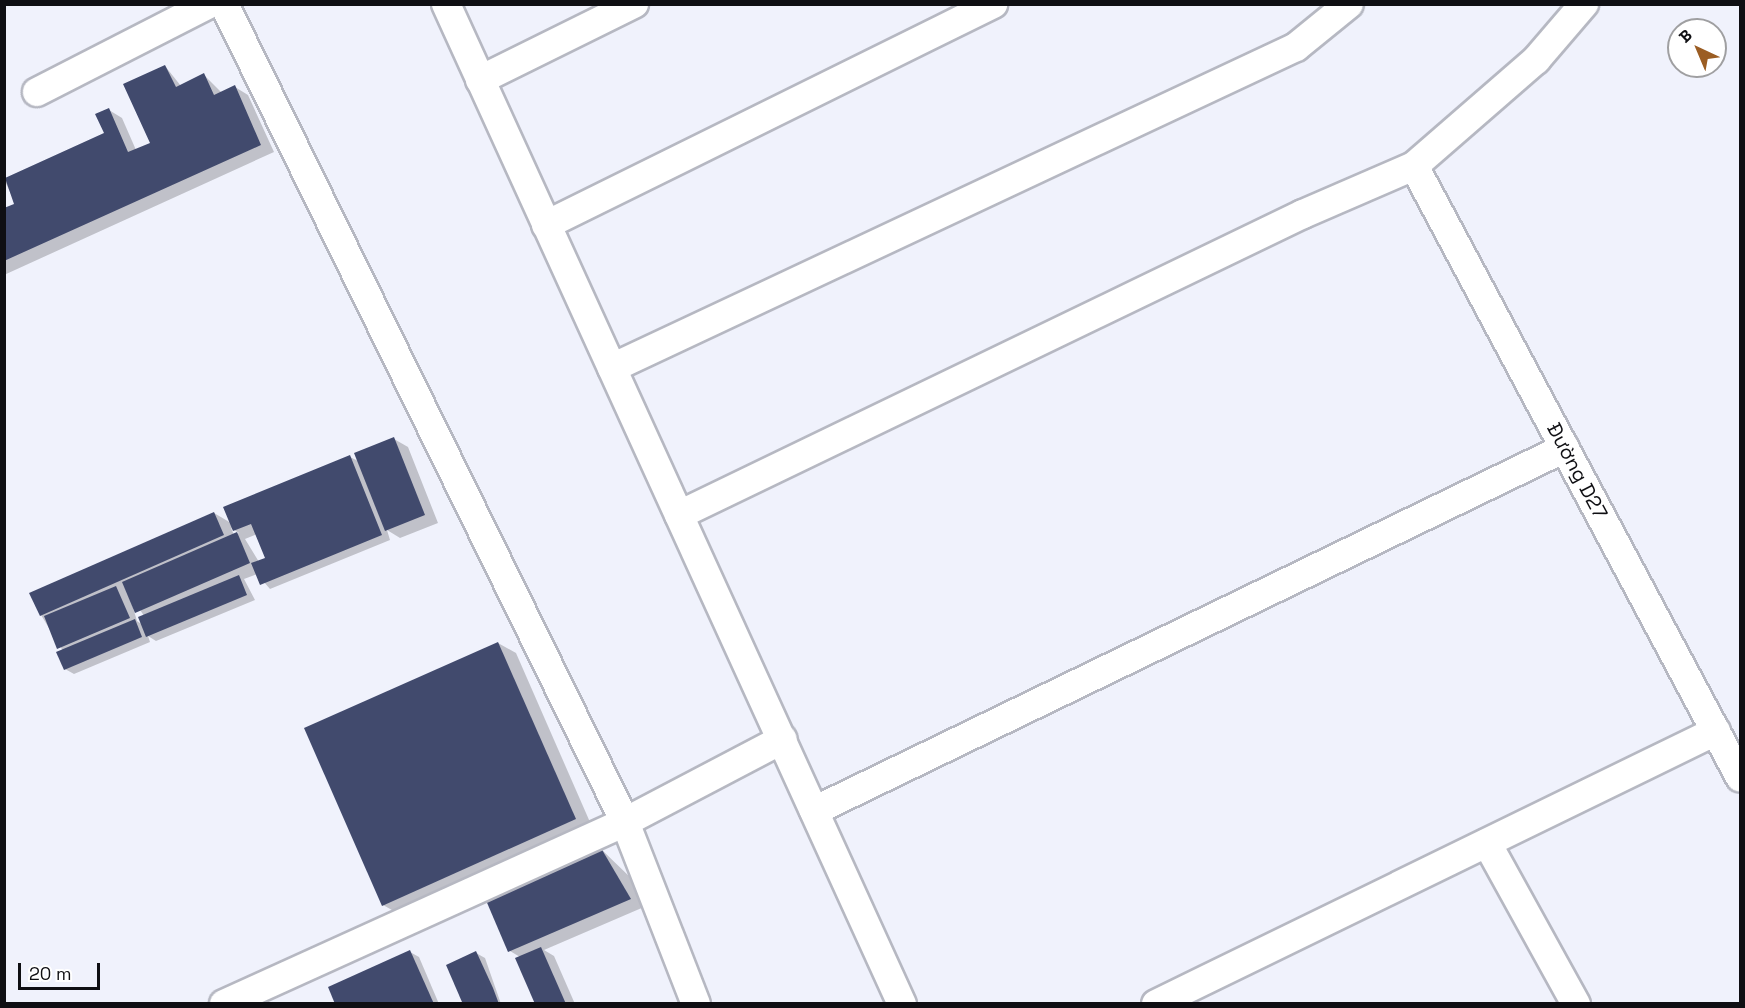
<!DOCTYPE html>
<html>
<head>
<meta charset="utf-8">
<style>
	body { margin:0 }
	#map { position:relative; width:1745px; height:1008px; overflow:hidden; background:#f0f2fc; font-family:"Space Grotesk",sans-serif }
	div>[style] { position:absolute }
	.shadow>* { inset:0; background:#0003 }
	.building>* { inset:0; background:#414a6d }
	.roads { filter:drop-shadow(2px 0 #b6b8c2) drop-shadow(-2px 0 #b6b8c2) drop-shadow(0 2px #b6b8c2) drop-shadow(0 -2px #b6b8c2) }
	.minor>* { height:28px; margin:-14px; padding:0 14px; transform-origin:14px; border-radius:14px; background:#fff }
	span { translate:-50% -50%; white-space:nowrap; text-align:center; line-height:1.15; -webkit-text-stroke:6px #fff; paint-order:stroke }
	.street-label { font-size:20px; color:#0f0f13 }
	.frame { position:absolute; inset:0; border:6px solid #0f0f13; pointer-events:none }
	.north { position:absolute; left:1667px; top:18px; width:60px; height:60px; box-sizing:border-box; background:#fff; border:2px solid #9f9fa1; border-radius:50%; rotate:316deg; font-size:16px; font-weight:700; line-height:24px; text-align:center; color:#0f0f13 }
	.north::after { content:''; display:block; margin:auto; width:21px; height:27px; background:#9b5d23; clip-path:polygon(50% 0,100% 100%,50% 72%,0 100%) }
	.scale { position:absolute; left:18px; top:963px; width:82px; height:27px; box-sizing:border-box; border:3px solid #0f0f13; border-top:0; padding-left:8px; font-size:18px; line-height:21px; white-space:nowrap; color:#0f0f13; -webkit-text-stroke:4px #fff; paint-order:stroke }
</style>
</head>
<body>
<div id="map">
	<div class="shadow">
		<i style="clip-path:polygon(165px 66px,181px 86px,204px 75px,222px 93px,235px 87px,248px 95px,274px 152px,4px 275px,4px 210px,16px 205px,4px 179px,106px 134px,109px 110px,122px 118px,136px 150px,152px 143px)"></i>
		<i style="clip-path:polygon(evenodd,394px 439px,408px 447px,438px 523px,400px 538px,387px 530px,390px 540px,270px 589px,257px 574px,244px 579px,255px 600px,156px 641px,148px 636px,150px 642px,74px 674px,65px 669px,63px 651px,41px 615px,214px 513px,231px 523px,350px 457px,360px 462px,394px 439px,231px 528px,239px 533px,234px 535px,231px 528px,394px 439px,257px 534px,267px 559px,259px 562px,245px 539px,257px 534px,394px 439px,128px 591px,144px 616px,143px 625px,137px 621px,128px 591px)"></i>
		<i style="clip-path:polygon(498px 643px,516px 653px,593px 829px,401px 915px,383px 905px)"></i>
		<i style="clip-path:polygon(601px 849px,632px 879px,644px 907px,544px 950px,554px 956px,575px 1004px,537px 1004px,520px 957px,510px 951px,487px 899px)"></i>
		<i style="clip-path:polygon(410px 952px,419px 957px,439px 1004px,337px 1004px)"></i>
		<i style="clip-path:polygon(476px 953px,485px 958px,501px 1004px,464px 1004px,448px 966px)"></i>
	</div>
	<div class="building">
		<i style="clip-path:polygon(165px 65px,176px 87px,204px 73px,214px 95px,235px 85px,261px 145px,4px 261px,4px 208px,14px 204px,5px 178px,104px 133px,95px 114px,109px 108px,128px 152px,150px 143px,123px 84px)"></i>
		<i style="clip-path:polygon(394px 437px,425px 515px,385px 531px,354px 453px)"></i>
		<i style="clip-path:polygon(350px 455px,382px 535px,260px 585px,251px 563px,265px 558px,251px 524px,233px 531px,223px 507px)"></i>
		<i style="clip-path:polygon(214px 512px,224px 535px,40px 616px,29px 593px)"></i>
		<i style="clip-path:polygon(237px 532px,250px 563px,135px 613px,122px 582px)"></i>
		<i style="clip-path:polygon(239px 575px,247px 595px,146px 637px,138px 617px)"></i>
		<i style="clip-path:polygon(116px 586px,130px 618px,57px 649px,44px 616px)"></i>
		<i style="clip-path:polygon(135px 619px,142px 637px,64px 670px,56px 652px)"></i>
		<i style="clip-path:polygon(498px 642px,576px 819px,382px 906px,304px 728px)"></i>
		<i style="clip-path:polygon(601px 848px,631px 899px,508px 952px,485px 898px)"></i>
		<i style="clip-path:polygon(541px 947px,566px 1004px,535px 1004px,515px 958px)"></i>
		<i style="clip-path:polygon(410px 950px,434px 1004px,335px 1004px,328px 987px)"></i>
		<i style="clip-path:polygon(476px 951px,493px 988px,499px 1004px,462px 1002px,446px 965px)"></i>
	</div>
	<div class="roads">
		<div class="minor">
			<i style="left:224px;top:4px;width:911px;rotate:63.88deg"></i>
			<i style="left:625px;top:822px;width:195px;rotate:68.7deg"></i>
			<i style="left:446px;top:4px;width:1099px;rotate:65.49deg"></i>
			<i style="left:480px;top:80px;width:172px;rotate:-26.3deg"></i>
			<i style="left:37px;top:92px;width:193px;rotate:-27.1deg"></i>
			<i style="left:1414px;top:166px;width:693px;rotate:61.92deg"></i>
			<i style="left:546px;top:225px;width:499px;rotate:-26.3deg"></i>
			<i style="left:612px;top:368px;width:756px;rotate:-25.14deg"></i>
			<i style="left:1296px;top:47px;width:68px;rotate:-39.1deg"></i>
			<i style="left:679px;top:515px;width:693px;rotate:-25.75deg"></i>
			<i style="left:1303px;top:214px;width:121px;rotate:-23.4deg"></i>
			<i style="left:1414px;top:166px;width:162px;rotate:-41deg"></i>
			<i style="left:1536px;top:60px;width:74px;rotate:-49.4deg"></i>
			<i style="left:814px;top:811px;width:834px;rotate:-25.8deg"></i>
			<i style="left:1487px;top:843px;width:184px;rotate:61.1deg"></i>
			<i style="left:224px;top:1004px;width:440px;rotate:-24.4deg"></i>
			<i style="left:625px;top:822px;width:178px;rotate:-27.7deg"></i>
			<i style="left:1156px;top:1004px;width:623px;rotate:-25.99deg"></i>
		</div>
	</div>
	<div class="street-label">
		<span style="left:1577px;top:471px;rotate:62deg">Đường D27</span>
	</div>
	<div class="frame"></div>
	<div class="north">B</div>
	<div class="scale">20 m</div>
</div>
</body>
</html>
